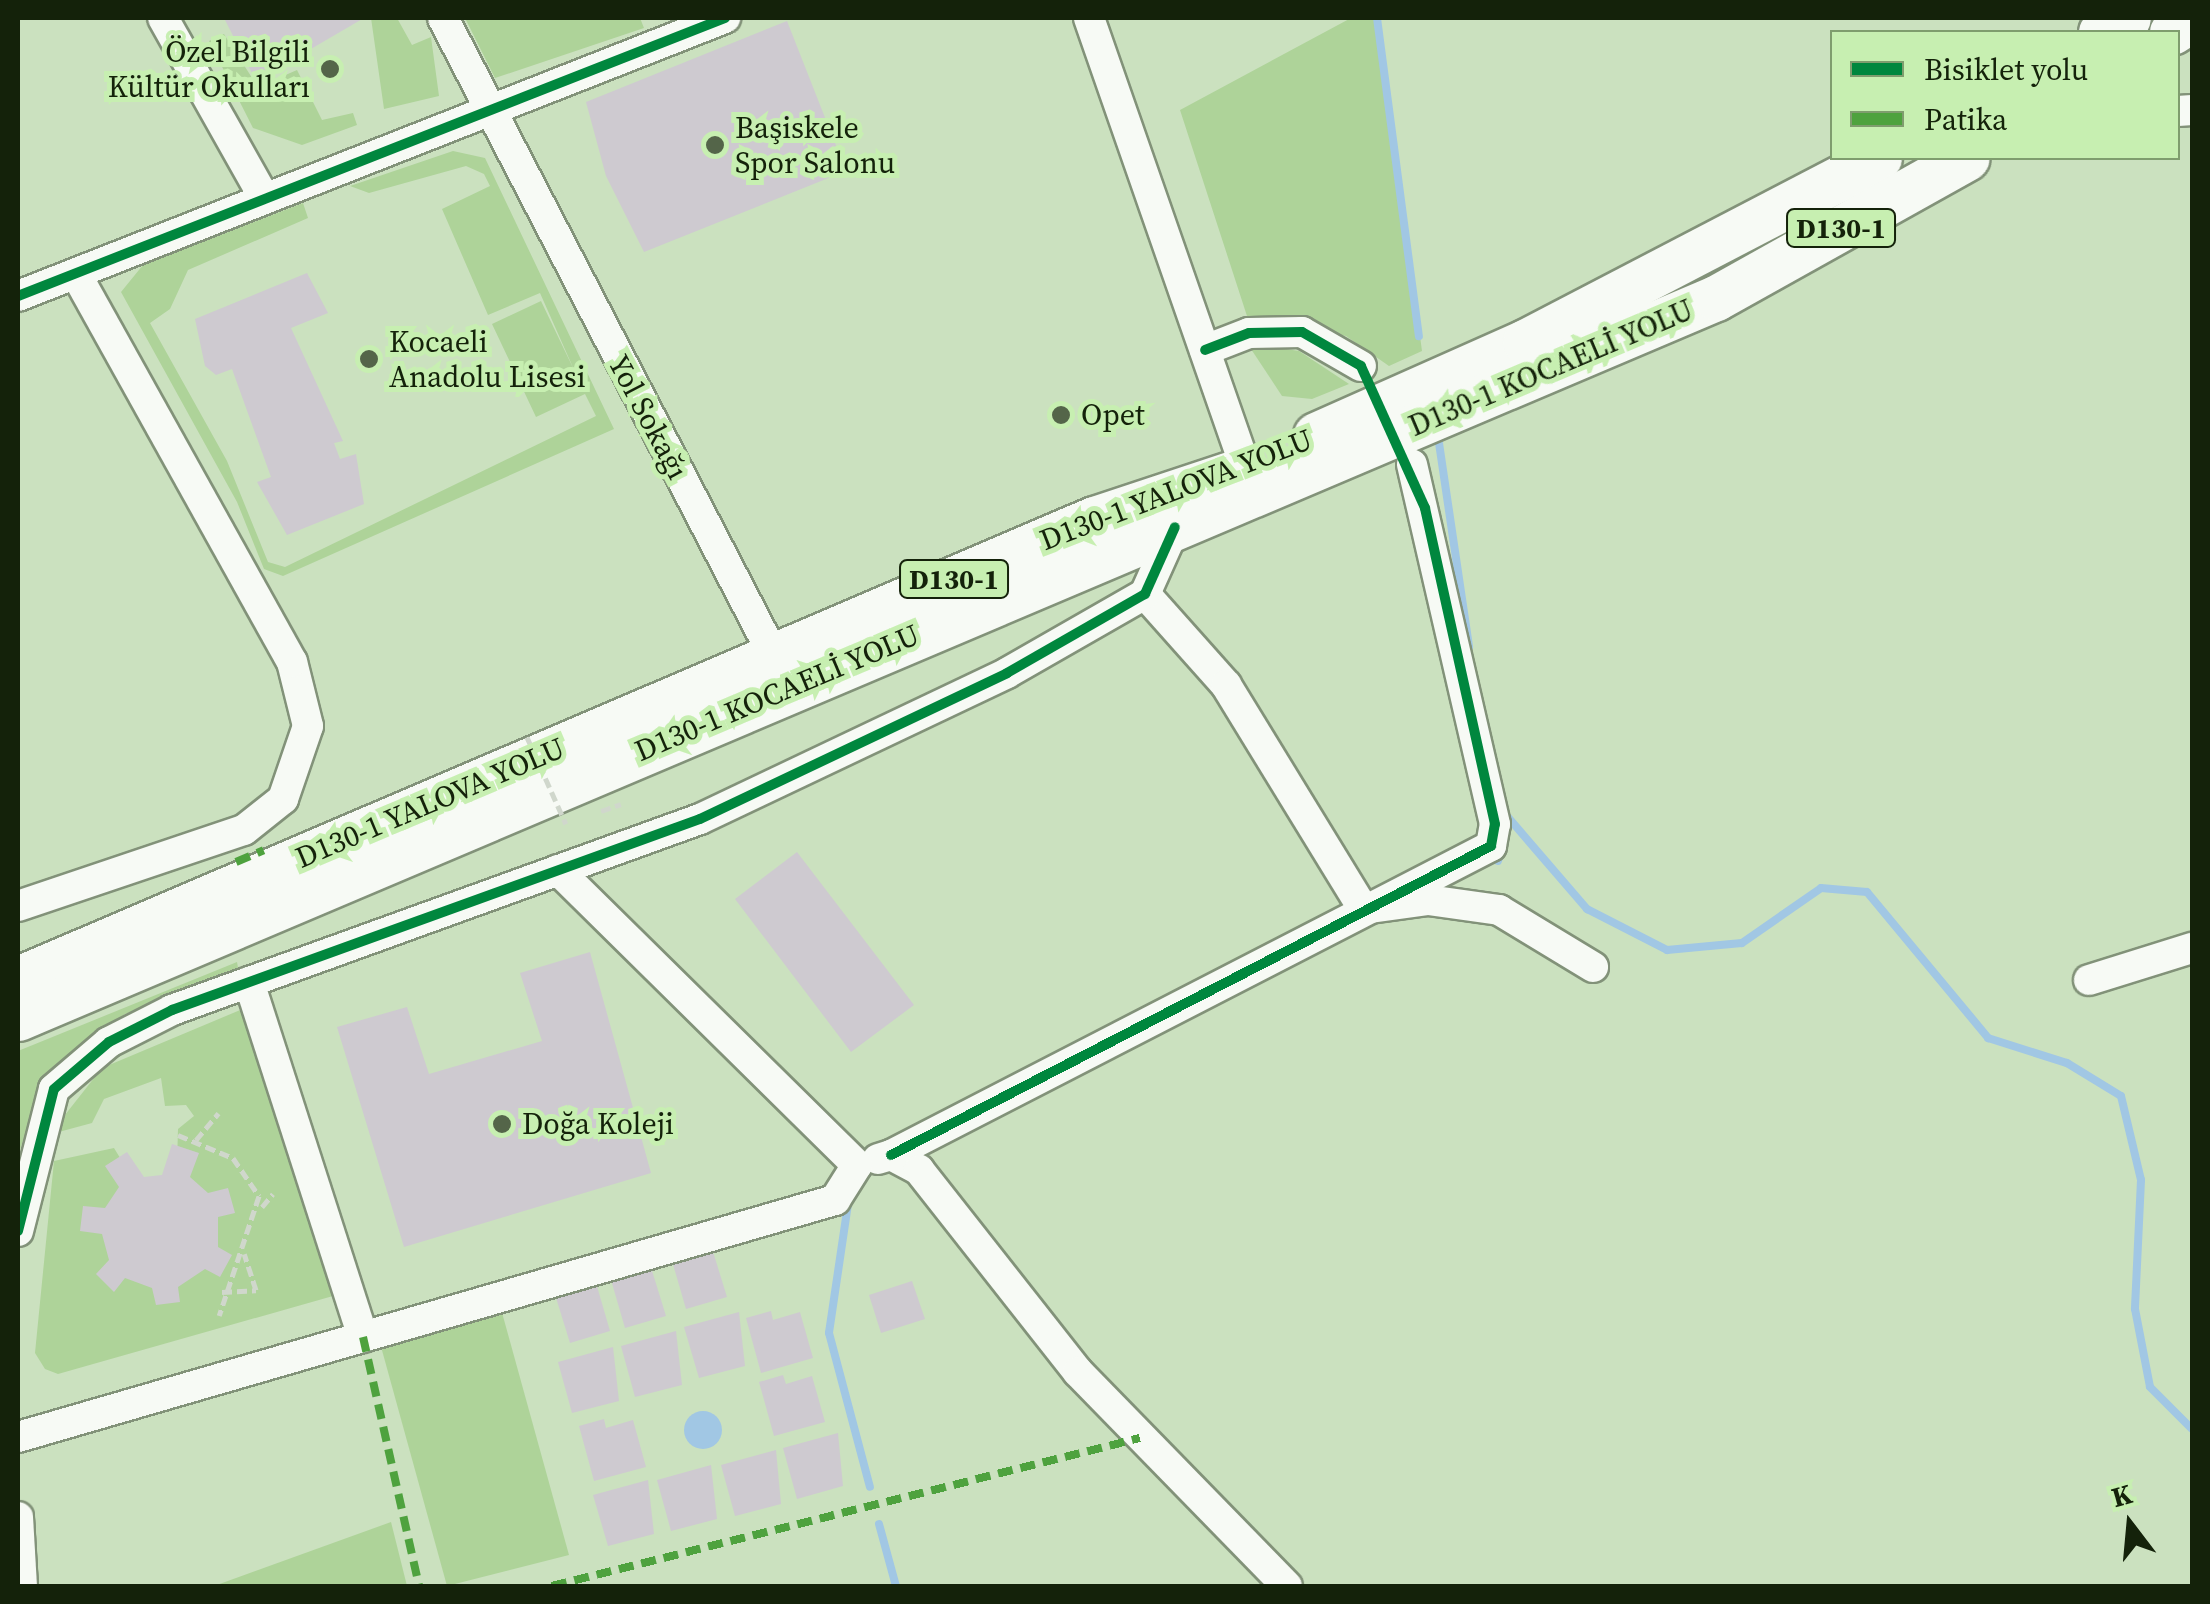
<!DOCTYPE html>
<html>
<head>
<meta charset="utf-8">
<style>
	body { margin:0 }
	#map { position:relative; width:2210px; height:1604px; overflow:hidden; background:#cbe1bf; font-family:"Source Serif 4",serif }
	div>[style] { position:absolute }
	.green>* { inset:0; background:#aed399 }
	.water>* { inset:0; background:#a1c7e4 }
	.round { border-radius:50% }
	.stream>* { height:8px; margin:-4px; padding:0 4px; transform-origin:4px; border-radius:4px; background:#a1c7e4 }
	.building>* { inset:0; background:#cecad0 }
	.path>* { height:5px; margin-top:-2.5px; transform-origin:0; background:repeating-linear-gradient(90deg,#d0d7cc 0 10px,transparent 0 15px) }
	.roads { filter:drop-shadow(2px 0 #829279) drop-shadow(-2px 0 #829279) drop-shadow(0 2px #829279) drop-shadow(0 -2px #829279) }
	.minor>* { height:30px; margin:-15px; padding:0 15px; transform-origin:15px; border-radius:15px; background:#f7faf5 }
	.highway>* { height:45px; margin:-22.5px; padding:0 22.5px; transform-origin:22.5px; border-radius:22.5px; background:#f7faf5 }
	.path-bridge>* { height:5px; margin-top:-2.5px; transform-origin:0; background:repeating-linear-gradient(90deg,#d0d7cc 0 10px,transparent 0 15px) }
	.quiet>* { height:8px; margin-top:-4px; transform-origin:0; background:repeating-linear-gradient(90deg,#4ea23e 0 15px,transparent 0 23px) }
	.cycleway>* { height:10px; margin:-5px; padding:0 5px; transform-origin:5px; border-radius:5px; background:#00873e }
	.dots>* { width:28px; height:28px; translate:-50% -50%; box-sizing:border-box; border:5px solid #c7efb1; border-radius:50% }
	span { translate:-50% -50%; white-space:nowrap; text-align:center; line-height:1.15; -webkit-text-stroke:10px #c7efb1; paint-order:stroke }
	.shield-label span { padding:2px 8px; background:#c7efb1; border:2px solid; border-radius:8px; -webkit-text-stroke-width:0 }
	.shield-label { font-size:28px; color:#14220a; font-weight:700 }
	.poi-label { font-size:30px; color:#14220a }
	.right { translate:-100% -50%; text-align:right }
	.left { translate:0 -50%; text-align:left }
	.street-label { font-size:30px; color:#14220a }
	.frame { position:absolute; inset:0; border:20px solid #14220a; pointer-events:none }
	.legend { position:absolute; left:1830px; top:30px; width:350px; height:130px; box-sizing:border-box; background:#c7efb1; border:2px solid #7f9d6e; margin:0; padding:12px 18px; list-style:none; font-size:30px; color:#14220a }
	.legend li { display:flex; align-items:center; gap:20px; height:50px }
	.legend b { width:50px; border:2px solid #7f9d6e }
	.north { position:absolute; left:2080px; top:1474px; width:100px; height:100px; -webkit-text-stroke:8px #c7efb1; paint-order:stroke; rotate:344deg; font-size:28px; font-weight:700; line-height:40px; text-align:center; color:#14220a }
	.north::after { content:''; display:block; margin:auto; width:35px; height:45px; background:#14220a; clip-path:polygon(50% 0,100% 100%,50% 72%,0 100%) }
</style>
</head>
<body>
<div id="map">
	<div class="green">
		<i style="clip-path:polygon(371px 18px,397px 18px,412px 45px,431px 37px,439px 96px,384px 109px)"></i>
		<i style="clip-path:polygon(465px 18px,640px 18px,644px 28px,495px 78px)"></i>
		<i style="clip-path:polygon(1351px 18px,1377px 18px,1422px 351px,1389px 366px,1346px 336px,1247px 316px,1180px 110px)"></i>
		<i style="clip-path:polygon(224px 34px,258px 87px,297px 70px,322px 120px,353px 113px,357px 125px,302px 145px,253px 128px,209px 41px)"></i>
		<i style="clip-path:polygon(453px 151px,485px 158px,614px 429px,283px 576px,264px 569px,237px 502px,121px 292px,143px 265px,303px 203px,308px 218px,188px 270px,170px 309px,150px 323px,227px 461px,268px 562px,285px 567px,596px 416px,585px 394px,536px 417px,492px 324px,541px 301px,575px 372px,540px 293px,488px 315px,442px 209px,490px 186px,484px 174px,466px 166px,369px 193px,350px 186px)"></i>
		<i style="clip-path:polygon(1247px 343px,1299px 351px,1349px 384px,1312px 399px,1282px 396px)"></i>
		<i style="clip-path:polygon(237px 962px,239px 973px,125px 1014px,45px 1074px,18px 1156px,18px 1051px)"></i>
		<i style="clip-path:polygon(245px 1008px,333px 1296px,58px 1374px,45px 1369px,35px 1353px,54px 1161px,114px 1148px,142px 1194px,177px 1164px,178px 1129px,194px 1116px,186px 1105px,165px 1106px,161px 1078px,104px 1099px,92px 1123px,55px 1133px,57px 1125px,102px 1068px)"></i>
		<i style="clip-path:polygon(501px 1309px,569px 1555px,447px 1586px,380px 1343px)"></i>
		<i style="clip-path:polygon(391px 1522px,407px 1586px,214px 1586px)"></i>
	</div>
	<div class="water">
		<i class="round" style="left:684px;top:1411px;width:38px;height:38px"></i>
	</div>
	<div class="stream">
		<i style="left:1377px;top:18px;width:321px;rotate:82.5deg"></i>
		<i style="left:1439px;top:443px;width:206px;rotate:81.6deg"></i>
		<i style="left:1507px;top:816px;width:123px;rotate:49.3deg"></i>
		<i style="left:1587px;top:909px;width:90px;rotate:27.1deg"></i>
		<i style="left:1667px;top:950px;width:75px;rotate:-5.3deg"></i>
		<i style="left:1742px;top:943px;width:96px;rotate:-34.8deg"></i>
		<i style="left:1821px;top:888px;width:46px;rotate:5deg"></i>
		<i style="left:1867px;top:892px;width:190px;rotate:50.3deg"></i>
		<i style="left:1988px;top:1038px;width:83px;rotate:17.6deg"></i>
		<i style="left:2067px;top:1063px;width:63px;rotate:31.4deg"></i>
		<i style="left:2121px;top:1096px;width:86px;rotate:76.6deg"></i>
		<i style="left:2141px;top:1180px;width:129px;rotate:92.7deg"></i>
		<i style="left:2135px;top:1309px;width:79px;rotate:79.1deg"></i>
		<i style="left:2150px;top:1387px;width:59px;rotate:45deg"></i>
		<i style="left:1498px;top:861px;width:33px;rotate:-74deg"></i>
		<i style="left:848px;top:1204px;width:130px;rotate:98.4deg"></i>
		<i style="left:829px;top:1333px;width:159px;rotate:75.1deg"></i>
		<i style="left:879px;top:1524px;width:64px;rotate:74.7deg"></i>
	</div>
	<div class="building">
		<i style="clip-path:polygon(224px 18px,364px 18px,256px 81px)"></i>
		<i style="clip-path:polygon(787px 21px,846px 171px,644px 252px,606px 176px,586px 102px)"></i>
		<i style="clip-path:polygon(307px 273px,328px 313px,291px 328px,343px 441px,334px 443px,340px 459px,356px 454px,364px 504px,287px 535px,257px 482px,271px 477px,232px 369px,216px 375px,205px 366px,195px 319px)"></i>
		<i style="clip-path:polygon(797px 852px,914px 1005px,851px 1052px,735px 899px)"></i>
		<i style="clip-path:polygon(590px 952px,651px 1173px,404px 1247px,337px 1027px,407px 1007px,429px 1074px,542px 1041px,520px 973px)"></i>
		<i style="clip-path:polygon(172px 1144px,199px 1153px,190px 1177px,208px 1193px,228px 1188px,235px 1213px,218px 1217px,218px 1247px,232px 1255px,220px 1277px,205px 1269px,178px 1287px,180px 1302px,156px 1305px,152px 1288px,125px 1278px,114px 1292px,96px 1274px,109px 1260px,102px 1234px,80px 1231px,83px 1206px,105px 1208px,119px 1187px,105px 1166px,127px 1152px,144px 1177px,162px 1175px)"></i>
		<i style="clip-path:polygon(710px 1242px,727px 1297px,686px 1309px,670px 1254px)"></i>
		<i style="clip-path:polygon(649px 1261px,666px 1316px,625px 1328px,609px 1273px)"></i>
		<i style="clip-path:polygon(594px 1276px,610px 1331px,570px 1343px,553px 1288px)"></i>
		<i style="clip-path:polygon(912px 1281px,925px 1319px,881px 1333px,869px 1295px)"></i>
		<i style="clip-path:polygon(771px 1311px,773px 1320px,800px 1312px,813px 1358px,761px 1373px,746px 1318px)"></i>
		<i style="clip-path:polygon(739px 1312px,745px 1366px,699px 1378px,684px 1327px)"></i>
		<i style="clip-path:polygon(676px 1331px,682px 1385px,635px 1397px,621px 1346px)"></i>
		<i style="clip-path:polygon(613px 1347px,619px 1401px,572px 1413px,558px 1362px)"></i>
		<i style="clip-path:polygon(783px 1375px,786px 1384px,812px 1376px,825px 1422px,774px 1436px,759px 1382px)"></i>
		<i style="clip-path:polygon(604px 1419px,606px 1428px,633px 1420px,646px 1467px,594px 1481px,579px 1426px)"></i>
		<i style="clip-path:polygon(838px 1433px,843px 1486px,797px 1499px,783px 1448px)"></i>
		<i style="clip-path:polygon(776px 1450px,781px 1504px,735px 1516px,721px 1465px)"></i>
		<i style="clip-path:polygon(711px 1465px,717px 1519px,671px 1531px,657px 1480px)"></i>
		<i style="clip-path:polygon(648px 1480px,654px 1534px,608px 1546px,593px 1495px)"></i>
	</div>
	<div class="path">
		<i style="left:601px;top:811px;width:21px;rotate:-19deg"></i>
		<i style="left:178px;top:1135px;width:60px;rotate:22.7deg"></i>
		<i style="left:233px;top:1158px;width:46px;rotate:55.6deg"></i>
		<i style="left:259px;top:1196px;width:126px;rotate:108.4deg"></i>
		<i style="left:196px;top:1140px;width:35px;rotate:-50deg"></i>
		<i style="left:262px;top:1207px;width:17px;rotate:-50deg"></i>
		<i style="left:222px;top:1292px;width:34px;rotate:-3deg"></i>
		<i style="left:256px;top:1290px;width:38px;rotate:-108deg"></i>
	</div>
	<div class="roads">
		<div class="minor">
			<i style="left:163px;top:18px;width:206px;rotate:60.6deg"></i>
			<i style="left:443px;top:18px;width:719px;rotate:62.58deg"></i>
			<i style="left:1089px;top:18px;width:477px;rotate:70.8deg"></i>
			<i style="left:2178px;top:111px;width:14px;rotate:-4deg"></i>
			<i style="left:18px;top:296px;width:760px;rotate:-21.47deg"></i>
			<i style="left:1205px;top:350px;width:47px;rotate:-21.1deg"></i>
			<i style="left:1249px;top:333px;width:53px;rotate:-1.1deg"></i>
			<i style="left:1302px;top:332px;width:68px;rotate:30deg"></i>
			<i style="left:1145px;top:594px;width:122px;rotate:48.3deg"></i>
			<i style="left:1226px;top:685px;width:263px;rotate:58.5deg"></i>
			<i style="left:1363px;top:909px;width:66px;rotate:-7.9deg"></i>
			<i style="left:1428px;top:900px;width:72px;rotate:8deg"></i>
			<i style="left:1499px;top:910px;width:110px;rotate:31.2deg"></i>
			<i style="left:18px;top:906px;width:238px;rotate:-18.6deg"></i>
			<i style="left:244px;top:830px;width:50px;rotate:-38.5deg"></i>
			<i style="left:283px;top:799px;width:77px;rotate:-71.1deg"></i>
			<i style="left:308px;top:726px;width:66px;rotate:-104deg"></i>
			<i style="left:292px;top:662px;width:442px;rotate:-119.1deg"></i>
			<i style="left:2089px;top:980px;width:108px;rotate:-17.3deg"></i>
			<i style="left:249px;top:982px;width:373px;rotate:72.2deg"></i>
			<i style="left:891px;top:1155px;width:675px;rotate:-27.25deg"></i>
			<i style="left:1491px;top:846px;width:22px;rotate:-80deg"></i>
			<i style="left:1495px;top:824px;width:369px;rotate:-103deg"></i>
			<i style="left:878px;top:1159px;width:14px;rotate:-17deg"></i>
			<i style="left:891px;top:1155px;width:32px;rotate:28deg"></i>
			<i style="left:919px;top:1170px;width:257px;rotate:51.8deg"></i>
			<i style="left:1078px;top:1372px;width:299px;rotate:45.7deg"></i>
			<i style="left:18px;top:1231px;width:146px;rotate:-75.8deg"></i>
			<i style="left:54px;top:1089px;width:72px;rotate:-40.5deg"></i>
			<i style="left:109px;top:1042px;width:71px;rotate:-26.9deg"></i>
			<i style="left:172px;top:1010px;width:561px;rotate:-19.89deg"></i>
			<i style="left:700px;top:819px;width:340px;rotate:-25.4deg"></i>
			<i style="left:1007px;top:673px;width:159px;rotate:-29.8deg"></i>
			<i style="left:1145px;top:594px;width:73px;rotate:-65.9deg"></i>
			<i style="left:18px;top:1437px;width:851px;rotate:-16.18deg"></i>
			<i style="left:835px;top:1200px;width:41px;rotate:-57.8deg"></i>
			<i style="left:857px;top:1165px;width:420px;rotate:-135.4deg"></i>
			<i style="left:18px;top:1517px;width:69px;rotate:86.7deg"></i>
		</div>
		<div class="highway">
			<i style="left:2101px;top:32px;width:30px;rotate:-27deg"></i>
			<i style="left:2172px;top:32px;width:24px;rotate:-33deg"></i>
			<i style="left:1316px;top:435px;width:229px;rotate:-24deg"></i>
			<i style="left:1525px;top:342px;width:399px;rotate:-27.5deg"></i>
			<i style="left:18px;top:979px;width:1170px;rotate:-23.15deg"></i>
			<i style="left:1094px;top:519px;width:143px;rotate:-18.3deg"></i>
			<i style="left:18px;top:1018px;width:1844px;rotate:-22.98deg"></i>
			<i style="left:1716px;top:298px;width:287px;rotate:-29.2deg"></i>
		</div>
	</div>
	<div class="path-bridge">
		<i style="left:527px;top:737px;width:95px;rotate:65.9deg"></i>
	</div>
	<div class="quiet">
		<i style="left:236px;top:862px;width:30px;rotate:-23deg"></i>
		<i style="left:363px;top:1337px;width:255px;rotate:77.3deg"></i>
		<i style="left:552px;top:1586px;width:606px;rotate:-14.13deg"></i>
	</div>
	<div class="cycleway">
		<i style="left:18px;top:296px;width:760px;rotate:-21.47deg"></i>
		<i style="left:891px;top:1155px;width:675px;rotate:-27.25deg"></i>
		<i style="left:1491px;top:846px;width:22px;rotate:-80deg"></i>
		<i style="left:1495px;top:824px;width:324px;rotate:-102.5deg"></i>
		<i style="left:1425px;top:508px;width:156px;rotate:-114.3deg"></i>
		<i style="left:1361px;top:366px;width:68px;rotate:-150deg"></i>
		<i style="left:1302px;top:332px;width:53px;rotate:178.9deg"></i>
		<i style="left:1249px;top:333px;width:47px;rotate:158.9deg"></i>
		<i style="left:18px;top:1231px;width:146px;rotate:-75.8deg"></i>
		<i style="left:54px;top:1089px;width:72px;rotate:-40.5deg"></i>
		<i style="left:109px;top:1042px;width:71px;rotate:-26.9deg"></i>
		<i style="left:172px;top:1010px;width:561px;rotate:-19.89deg"></i>
		<i style="left:700px;top:819px;width:340px;rotate:-25.4deg"></i>
		<i style="left:1007px;top:673px;width:159px;rotate:-29.8deg"></i>
		<i style="left:1145px;top:594px;width:73px;rotate:-65.9deg"></i>
	</div>
	<div class="dots">
		<i style="left:330px;top:69px;background:#546549"></i>
		<i style="left:715px;top:145px;background:#546549"></i>
		<i style="left:369px;top:359px;background:#546549"></i>
		<i style="left:1061px;top:415px;background:#546549"></i>
		<i style="left:502px;top:1124px;background:#546549"></i>
	</div>
	<div class="shield-label">
		<span style="left:1841px;top:228px">D130-1</span>
		<span style="left:954px;top:579px">D130-1</span>
	</div>
	<div class="poi-label">
		<span class="right" style="left:310px;top:69px">Özel Bilgili<br>Kültür Okulları</span>
		<span class="left" style="left:735px;top:145px">Başiskele<br>Spor Salonu</span>
		<span class="left" style="left:389px;top:359px">Kocaeli<br>Anadolu Lisesi</span>
		<span class="left" style="left:1081px;top:415px">Opet</span>
		<span class="left" style="left:522px;top:1124px">Doğa Koleji</span>
	</div>
	<div class="street-label">
		<span style="left:1551px;top:368px;rotate:-23deg">D130-1 KOCAELİ YOLU</span>
		<span style="left:648px;top:417px;rotate:62deg">Yol Sokağı</span>
		<span style="left:1176px;top:490px;rotate:-21deg">D130-1 YALOVA YOLU</span>
		<span style="left:777px;top:693px;rotate:-23deg">D130-1 KOCAELİ YOLU</span>
		<span style="left:430px;top:803px;rotate:-23deg">D130-1 YALOVA YOLU</span>
	</div>
	<div class="frame"></div>
	<ul class="legend">
	<li><b style="height:12px;background:#00873e"></b>Bisiklet yolu</li>
	<li><b style="height:12px;background:#4ea23e"></b>Patika</li>
	</ul>
	<div class="north">K</div>
</div>
</body>
</html>
